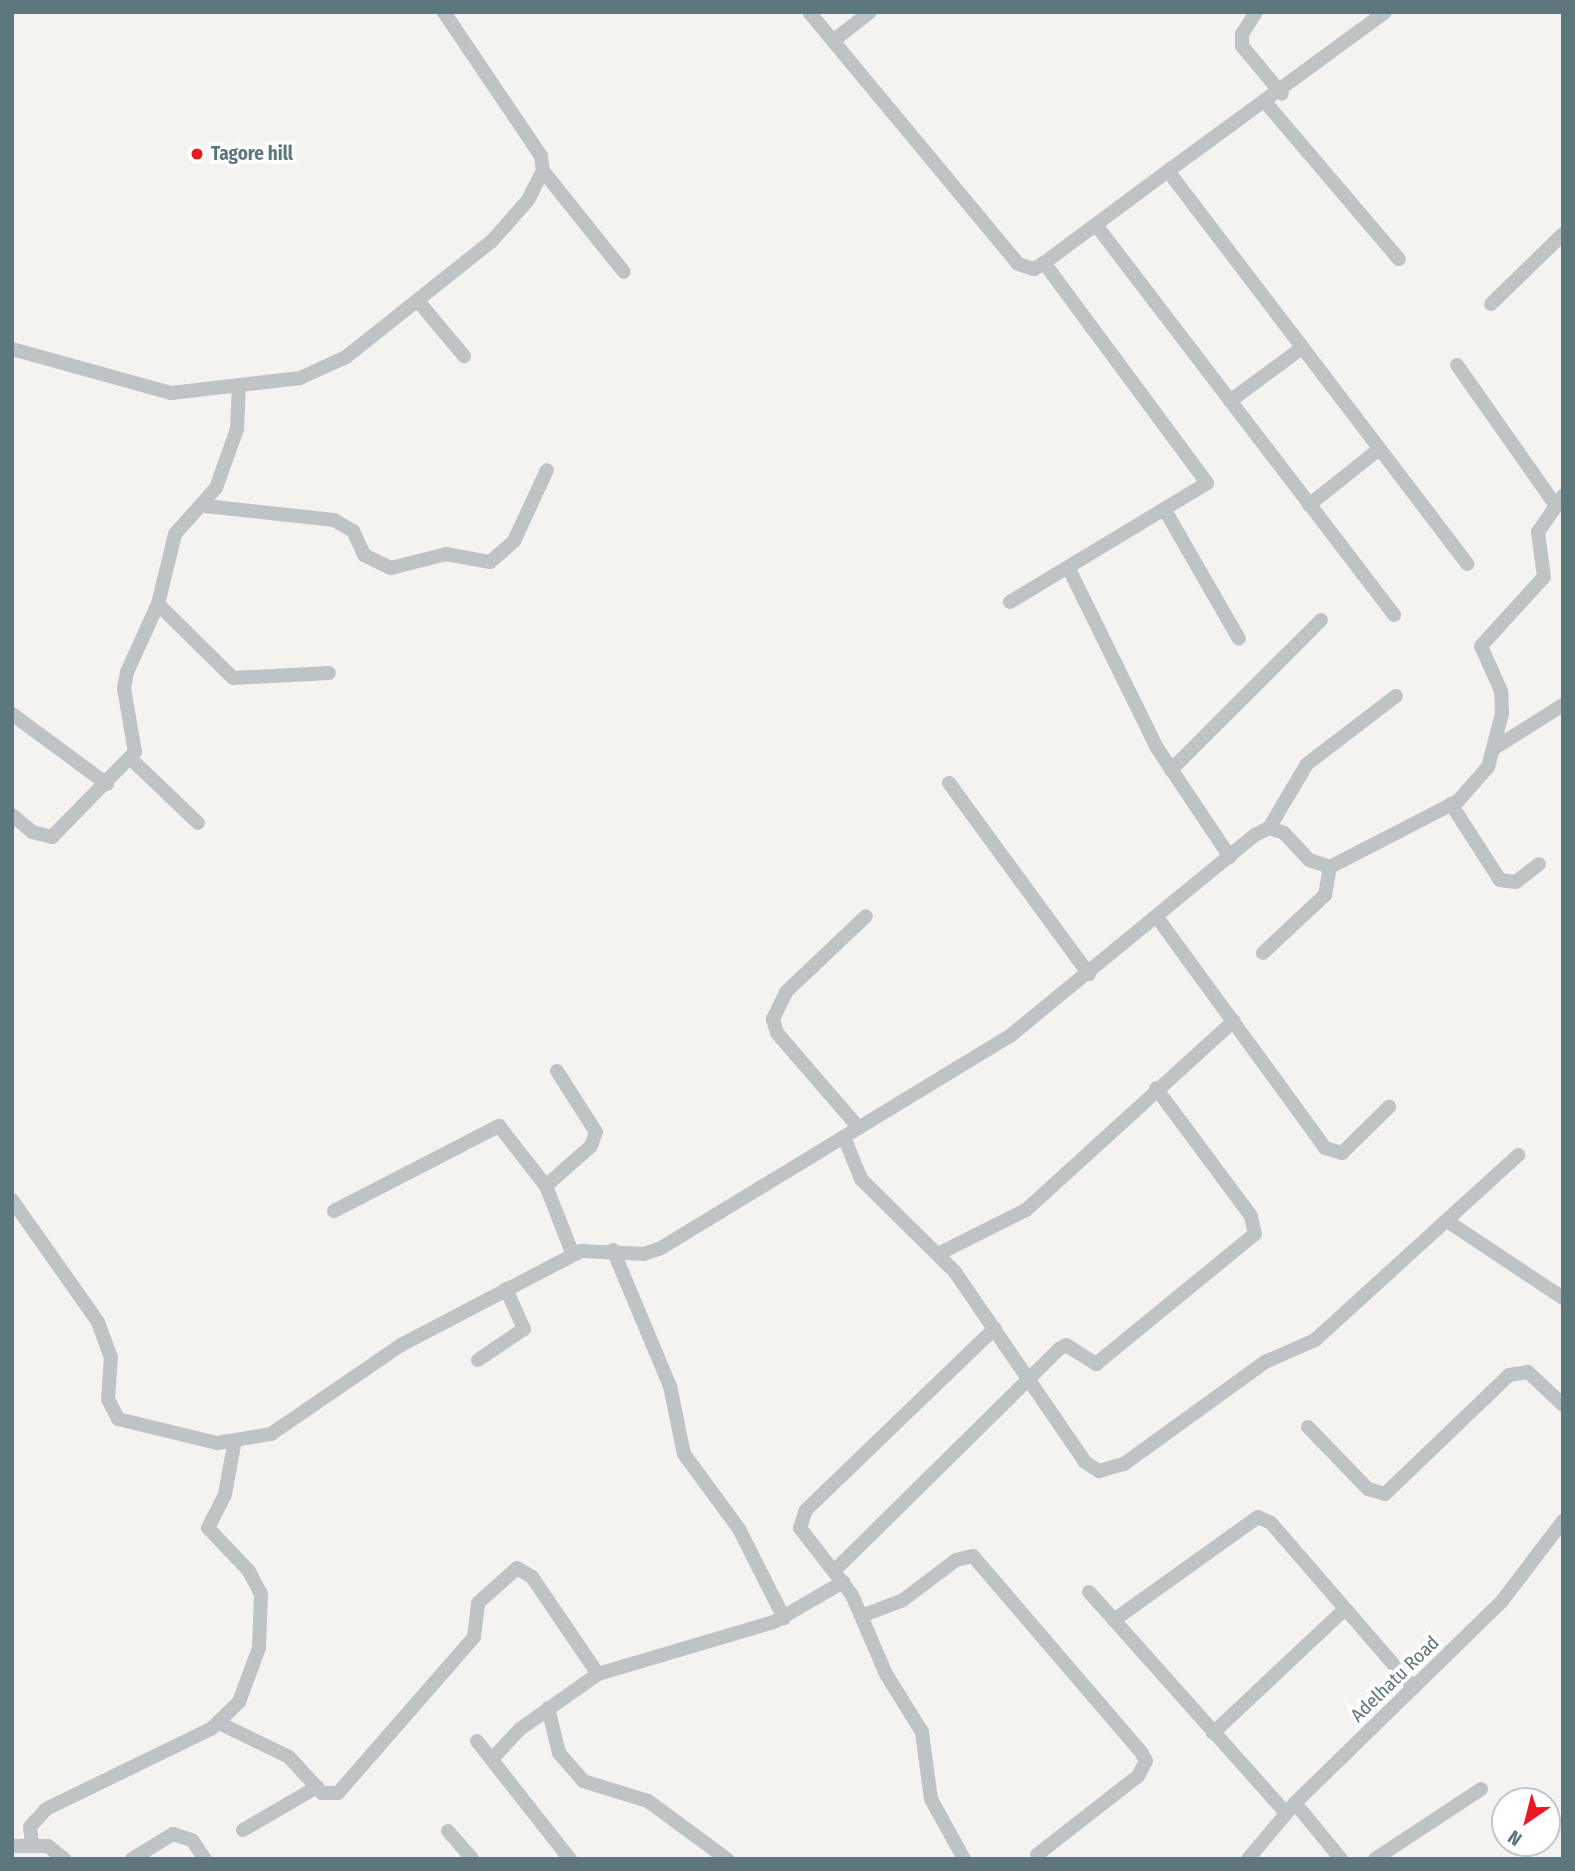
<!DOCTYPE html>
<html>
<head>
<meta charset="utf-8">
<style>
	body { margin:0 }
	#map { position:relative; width:1575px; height:1871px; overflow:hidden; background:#f4f3ef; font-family:"Fira Sans Condensed",sans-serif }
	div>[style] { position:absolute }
	.minor>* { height:14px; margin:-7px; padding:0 7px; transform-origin:7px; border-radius:7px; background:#bec4c6 }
	.dots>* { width:19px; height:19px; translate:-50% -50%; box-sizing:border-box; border:4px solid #fff; border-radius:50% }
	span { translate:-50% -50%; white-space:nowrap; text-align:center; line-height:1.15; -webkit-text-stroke:7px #fff; paint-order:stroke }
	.poi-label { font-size:19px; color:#5d787c; font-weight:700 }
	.left { translate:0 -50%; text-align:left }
	.street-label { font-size:19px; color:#5d787c }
	.frame { position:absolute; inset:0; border:14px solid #5d787c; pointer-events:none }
	.north { position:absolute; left:1491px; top:1787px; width:70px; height:70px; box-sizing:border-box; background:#fff; border:2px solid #bec9cb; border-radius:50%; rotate:215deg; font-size:19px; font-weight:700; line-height:28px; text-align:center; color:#5d787c }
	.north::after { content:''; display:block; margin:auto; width:24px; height:32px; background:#ed1623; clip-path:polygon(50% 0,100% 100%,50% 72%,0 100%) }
</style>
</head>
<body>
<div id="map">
	<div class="minor">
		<i style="left:809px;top:12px;width:327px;rotate:50.3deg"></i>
		<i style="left:1018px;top:264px;width:17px;rotate:17deg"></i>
		<i style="left:1034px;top:269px;width:12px;rotate:-31deg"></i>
		<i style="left:1044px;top:263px;width:154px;rotate:-36.6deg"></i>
		<i style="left:1168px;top:171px;width:494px;rotate:52.7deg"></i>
		<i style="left:1256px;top:12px;width:26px;rotate:122deg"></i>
		<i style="left:1242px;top:34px;width:12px;rotate:90deg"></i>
		<i style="left:1242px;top:46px;width:62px;rotate:50.2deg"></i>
		<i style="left:833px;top:41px;width:47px;rotate:-38.1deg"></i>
		<i style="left:1266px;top:103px;width:205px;rotate:49.6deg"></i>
		<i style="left:543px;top:171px;width:129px;rotate:51.3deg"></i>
		<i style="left:1168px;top:171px;width:269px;rotate:-36.2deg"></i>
		<i style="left:1096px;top:225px;width:491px;rotate:52.6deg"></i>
		<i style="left:418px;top:301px;width:72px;rotate:50.1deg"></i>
		<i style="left:1491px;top:304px;width:100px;rotate:-44.2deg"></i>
		<i style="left:12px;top:349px;width:165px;rotate:15.5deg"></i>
		<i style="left:171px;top:393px;width:130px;rotate:-6.6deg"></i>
		<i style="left:300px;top:378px;width:51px;rotate:-24.5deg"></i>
		<i style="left:346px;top:357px;width:186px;rotate:-38.5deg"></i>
		<i style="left:492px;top:241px;width:55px;rotate:-48.7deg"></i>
		<i style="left:528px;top:200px;width:33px;rotate:-63deg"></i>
		<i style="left:543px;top:171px;width:15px;rotate:-98deg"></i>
		<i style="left:541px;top:156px;width:174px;rotate:-124deg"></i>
		<i style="left:1457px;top:365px;width:169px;rotate:54.9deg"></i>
		<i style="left:1230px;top:401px;width:89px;rotate:-36.4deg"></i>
		<i style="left:1309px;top:505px;width:88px;rotate:-38.6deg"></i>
		<i style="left:205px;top:506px;width:130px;rotate:6.2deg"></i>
		<i style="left:334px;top:520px;width:22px;rotate:30deg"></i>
		<i style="left:353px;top:531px;width:26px;rotate:65deg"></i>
		<i style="left:364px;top:555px;width:30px;rotate:26deg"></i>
		<i style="left:391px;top:568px;width:57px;rotate:-14.3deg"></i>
		<i style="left:446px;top:554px;width:45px;rotate:10.3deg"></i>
		<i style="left:490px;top:562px;width:32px;rotate:-41deg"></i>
		<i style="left:514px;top:541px;width:78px;rotate:-65.1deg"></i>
		<i style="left:1166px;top:512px;width:146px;rotate:60.1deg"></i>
		<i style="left:1069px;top:569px;width:199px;rotate:63.8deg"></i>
		<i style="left:1157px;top:748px;width:131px;rotate:56.2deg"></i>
		<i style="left:1010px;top:602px;width:230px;rotate:-31.1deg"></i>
		<i style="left:1207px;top:483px;width:274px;rotate:-126.5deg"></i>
		<i style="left:158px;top:604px;width:105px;rotate:44.6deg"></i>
		<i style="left:233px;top:678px;width:96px;rotate:-3deg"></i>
		<i style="left:12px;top:714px;width:118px;rotate:36.4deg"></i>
		<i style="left:1493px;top:749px;width:83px;rotate:-32.2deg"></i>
		<i style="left:130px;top:758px;width:94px;rotate:43.7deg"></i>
		<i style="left:1171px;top:770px;width:212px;rotate:-45deg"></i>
		<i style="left:949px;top:783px;width:237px;rotate:53.8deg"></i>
		<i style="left:1451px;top:804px;width:90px;rotate:57.2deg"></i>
		<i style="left:1500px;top:880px;width:16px;rotate:7deg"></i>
		<i style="left:1516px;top:882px;width:29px;rotate:-38deg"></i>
		<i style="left:12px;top:815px;width:26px;rotate:40deg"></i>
		<i style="left:32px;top:832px;width:21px;rotate:14deg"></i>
		<i style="left:52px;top:837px;width:119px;rotate:-45.7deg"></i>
		<i style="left:135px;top:752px;width:65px;rotate:-99.8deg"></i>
		<i style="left:124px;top:688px;width:16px;rotate:-79deg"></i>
		<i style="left:127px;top:672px;width:75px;rotate:-65.5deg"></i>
		<i style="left:158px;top:604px;width:72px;rotate:-76.3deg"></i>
		<i style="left:175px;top:534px;width:62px;rotate:-48.3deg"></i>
		<i style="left:216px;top:488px;width:63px;rotate:-70.4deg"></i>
		<i style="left:237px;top:429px;width:44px;rotate:-87.4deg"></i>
		<i style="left:1269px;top:828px;width:74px;rotate:-59.3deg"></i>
		<i style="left:1307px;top:764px;width:112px;rotate:-37.4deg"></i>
		<i style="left:1159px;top:920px;width:282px;rotate:53.9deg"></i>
		<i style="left:1325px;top:1148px;width:18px;rotate:16deg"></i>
		<i style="left:1342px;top:1153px;width:66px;rotate:-44.4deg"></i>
		<i style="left:1263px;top:953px;width:85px;rotate:-43.1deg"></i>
		<i style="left:1325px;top:895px;width:28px;rotate:-80deg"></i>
		<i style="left:557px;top:1071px;width:72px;rotate:57.4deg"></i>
		<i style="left:596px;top:1132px;width:15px;rotate:110deg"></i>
		<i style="left:591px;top:1146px;width:60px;rotate:138.4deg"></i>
		<i style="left:546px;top:1186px;width:74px;rotate:68.6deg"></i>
		<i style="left:859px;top:1128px;width:125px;rotate:-130.8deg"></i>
		<i style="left:777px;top:1033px;width:15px;rotate:-106deg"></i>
		<i style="left:773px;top:1019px;width:30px;rotate:-64deg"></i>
		<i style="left:786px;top:992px;width:110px;rotate:-43.5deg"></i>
		<i style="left:844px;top:1137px;width:45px;rotate:68deg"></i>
		<i style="left:861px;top:1179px;width:132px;rotate:44.7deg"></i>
		<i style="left:955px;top:1272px;width:230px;rotate:55.6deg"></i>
		<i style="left:1085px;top:1462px;width:17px;rotate:33deg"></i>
		<i style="left:1099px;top:1471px;width:26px;rotate:-16deg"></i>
		<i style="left:1124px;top:1464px;width:174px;rotate:-35.9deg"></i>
		<i style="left:1265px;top:1362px;width:55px;rotate:-23.7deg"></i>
		<i style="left:1315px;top:1340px;width:275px;rotate:-42.3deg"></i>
		<i style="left:12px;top:1200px;width:149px;rotate:54.8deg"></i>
		<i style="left:98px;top:1322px;width:37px;rotate:70deg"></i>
		<i style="left:111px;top:1357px;width:42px;rotate:94.1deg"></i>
		<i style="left:108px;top:1399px;width:22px;rotate:63deg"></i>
		<i style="left:118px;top:1419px;width:102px;rotate:13.6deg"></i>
		<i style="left:217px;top:1443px;width:55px;rotate:-9.5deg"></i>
		<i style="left:271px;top:1434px;width:158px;rotate:-34.4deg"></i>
		<i style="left:401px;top:1345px;width:203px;rotate:-27.6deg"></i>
		<i style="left:581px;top:1251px;width:63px;rotate:2.7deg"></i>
		<i style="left:644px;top:1254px;width:18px;rotate:-19deg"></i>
		<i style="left:661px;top:1248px;width:408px;rotate:-31.3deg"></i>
		<i style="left:1010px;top:1036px;width:317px;rotate:-39.4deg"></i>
		<i style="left:1255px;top:835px;width:16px;rotate:-27deg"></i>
		<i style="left:1269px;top:828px;width:16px;rotate:18deg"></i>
		<i style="left:1284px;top:833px;width:37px;rotate:47deg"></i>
		<i style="left:1309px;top:860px;width:22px;rotate:18deg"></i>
		<i style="left:1330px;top:867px;width:144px;rotate:-27.3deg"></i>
		<i style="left:1458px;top:801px;width:45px;rotate:-48.6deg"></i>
		<i style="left:1488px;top:767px;width:55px;rotate:-75.2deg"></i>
		<i style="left:1502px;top:714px;width:23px;rotate:-92deg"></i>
		<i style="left:1501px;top:691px;width:49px;rotate:-114deg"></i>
		<i style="left:1481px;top:646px;width:93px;rotate:-47.6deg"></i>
		<i style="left:1544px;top:577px;width:45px;rotate:-97.6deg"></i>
		<i style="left:1538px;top:532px;width:44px;rotate:-55.2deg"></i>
		<i style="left:334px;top:1211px;width:186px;rotate:-27.3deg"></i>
		<i style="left:499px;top:1126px;width:76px;rotate:51.9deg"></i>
		<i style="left:1447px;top:1221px;width:139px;rotate:33.6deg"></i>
		<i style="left:613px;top:1250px;width:147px;rotate:67.3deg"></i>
		<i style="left:670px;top:1386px;width:69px;rotate:78.4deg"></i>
		<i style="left:684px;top:1454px;width:93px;rotate:53.7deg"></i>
		<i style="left:739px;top:1529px;width:100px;rotate:63.2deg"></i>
		<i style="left:940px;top:1253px;width:96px;rotate:-26.6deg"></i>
		<i style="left:1026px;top:1210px;width:281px;rotate:-42.3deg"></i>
		<i style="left:478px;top:1360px;width:55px;rotate:-34deg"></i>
		<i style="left:524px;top:1329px;width:44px;rotate:-114.2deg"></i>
		<i style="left:1308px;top:1427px;width:86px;rotate:45.9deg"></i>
		<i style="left:1368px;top:1489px;width:18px;rotate:16deg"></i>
		<i style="left:1385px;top:1494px;width:172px;rotate:-43.8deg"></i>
		<i style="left:1509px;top:1375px;width:19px;rotate:-9deg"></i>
		<i style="left:1528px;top:1372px;width:48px;rotate:43.3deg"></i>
		<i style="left:834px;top:1571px;width:316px;rotate:-44.6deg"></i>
		<i style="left:1059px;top:1349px;width:8px;rotate:-30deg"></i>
		<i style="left:1066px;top:1345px;width:36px;rotate:32deg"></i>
		<i style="left:1096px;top:1364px;width:205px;rotate:-39.3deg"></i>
		<i style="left:1255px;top:1234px;width:18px;rotate:-103deg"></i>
		<i style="left:1251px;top:1216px;width:159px;rotate:-126.6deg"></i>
		<i style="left:1089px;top:1592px;width:38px;rotate:48deg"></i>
		<i style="left:864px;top:1615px;width:42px;rotate:-21deg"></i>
		<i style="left:903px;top:1600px;width:66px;rotate:-37deg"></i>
		<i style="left:956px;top:1560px;width:17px;rotate:-13deg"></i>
		<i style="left:973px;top:1556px;width:258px;rotate:49.4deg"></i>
		<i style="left:1141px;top:1752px;width:10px;rotate:61deg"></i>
		<i style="left:1146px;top:1761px;width:17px;rotate:118deg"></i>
		<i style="left:1138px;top:1776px;width:128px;rotate:142deg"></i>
		<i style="left:548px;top:1708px;width:46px;rotate:76.3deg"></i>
		<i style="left:559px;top:1753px;width:37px;rotate:49deg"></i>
		<i style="left:583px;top:1781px;width:68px;rotate:17.1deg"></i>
		<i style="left:648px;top:1801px;width:98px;rotate:36.3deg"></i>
		<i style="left:219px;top:1723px;width:78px;rotate:25.9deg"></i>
		<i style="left:289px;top:1757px;width:49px;rotate:47.5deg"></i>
		<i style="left:322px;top:1793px;width:16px"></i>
		<i style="left:338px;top:1793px;width:207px;rotate:-48.9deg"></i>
		<i style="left:474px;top:1637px;width:34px;rotate:-83deg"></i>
		<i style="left:478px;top:1603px;width:52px;rotate:-41.9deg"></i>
		<i style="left:517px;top:1568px;width:17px;rotate:31deg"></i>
		<i style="left:532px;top:1577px;width:117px;rotate:55.8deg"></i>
		<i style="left:1213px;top:1733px;width:178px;rotate:-43.2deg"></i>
		<i style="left:477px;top:1741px;width:150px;rotate:51.8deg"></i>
		<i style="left:492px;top:1759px;width:41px;rotate:-47deg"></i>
		<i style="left:520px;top:1729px;width:95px;rotate:-35.2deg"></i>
		<i style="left:598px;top:1674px;width:184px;rotate:-16.5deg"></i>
		<i style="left:774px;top:1622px;width:80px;rotate:-30.1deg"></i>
		<i style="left:1295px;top:1803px;width:72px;rotate:50.6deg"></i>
		<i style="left:1286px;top:1813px;width:259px;rotate:-131.7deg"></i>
		<i style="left:1114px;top:1620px;width:177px;rotate:-35.6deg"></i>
		<i style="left:1258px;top:1517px;width:14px;rotate:25deg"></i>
		<i style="left:1271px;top:1523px;width:218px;rotate:49.1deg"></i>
		<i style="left:243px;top:1830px;width:86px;rotate:-30.2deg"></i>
		<i style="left:448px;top:1831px;width:37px;rotate:49deg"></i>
		<i style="left:32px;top:1843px;width:16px;rotate:-97deg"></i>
		<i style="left:30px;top:1827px;width:24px;rotate:-48deg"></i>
		<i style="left:46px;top:1809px;width:183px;rotate:-25.9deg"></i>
		<i style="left:211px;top:1729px;width:39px;rotate:-44deg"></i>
		<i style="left:239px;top:1702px;width:58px;rotate:-69.7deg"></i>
		<i style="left:259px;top:1648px;width:54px;rotate:-87.9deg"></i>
		<i style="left:261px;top:1594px;width:26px;rotate:-118deg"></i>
		<i style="left:249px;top:1571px;width:59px;rotate:-133.6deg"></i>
		<i style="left:208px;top:1528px;width:38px;rotate:-63deg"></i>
		<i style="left:225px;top:1494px;width:50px;rotate:-79.6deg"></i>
		<i style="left:12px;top:1846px;width:36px"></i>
		<i style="left:48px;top:1846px;width:21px;rotate:39deg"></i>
		<i style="left:132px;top:1859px;width:48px;rotate:-31.4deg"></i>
		<i style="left:173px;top:1834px;width:20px;rotate:18deg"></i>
		<i style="left:192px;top:1840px;width:23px;rotate:56deg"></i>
		<i style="left:964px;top:1859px;width:68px;rotate:-118.8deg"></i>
		<i style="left:931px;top:1799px;width:68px;rotate:-97.7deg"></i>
		<i style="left:922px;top:1732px;width:68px;rotate:-121.8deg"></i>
		<i style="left:886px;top:1674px;width:86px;rotate:-113.3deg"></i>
		<i style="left:852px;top:1595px;width:85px;rotate:-127.8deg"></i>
		<i style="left:800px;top:1528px;width:19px;rotate:-72deg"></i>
		<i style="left:806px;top:1510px;width:262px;rotate:-43.9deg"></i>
		<i style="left:1248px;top:1859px;width:73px;rotate:-50deg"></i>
		<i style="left:1295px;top:1803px;width:289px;rotate:-44.3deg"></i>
		<i style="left:1502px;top:1601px;width:101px;rotate:-52.7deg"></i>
		<i style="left:1375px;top:1859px;width:127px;rotate:-33.4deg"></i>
	</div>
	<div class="dots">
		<i style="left:197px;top:154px;background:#ed1623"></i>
	</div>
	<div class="poi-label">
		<span class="left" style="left:211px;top:154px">Tagore hill</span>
	</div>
	<div class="street-label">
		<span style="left:1395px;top:1679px;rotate:-44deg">Adelhatu Road</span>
	</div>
	<div class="frame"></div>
	<div class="north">N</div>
</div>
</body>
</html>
